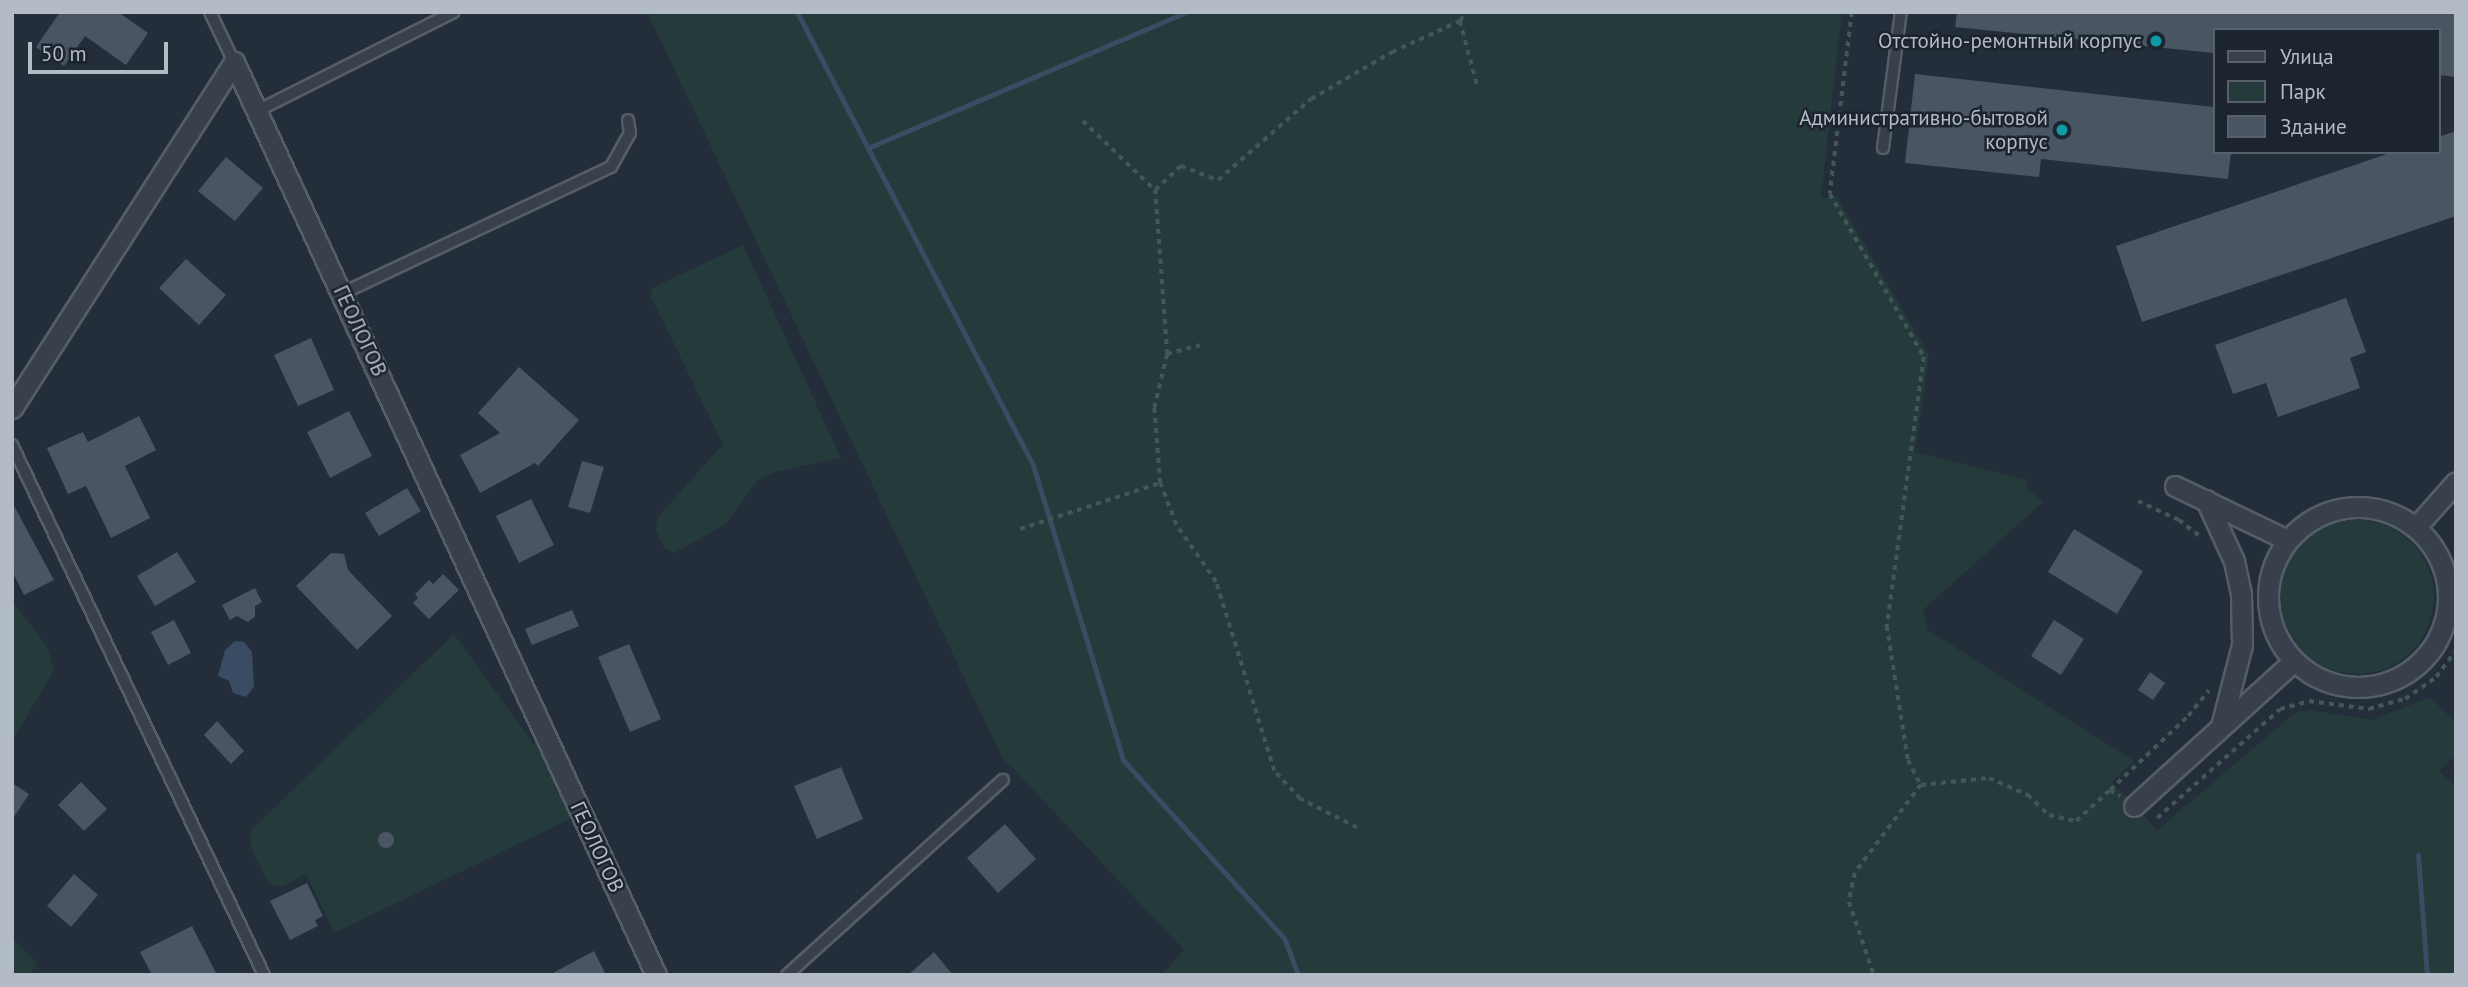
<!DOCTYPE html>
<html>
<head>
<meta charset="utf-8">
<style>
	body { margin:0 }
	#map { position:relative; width:2468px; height:987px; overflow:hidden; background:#232e3a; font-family:"PT Sans",sans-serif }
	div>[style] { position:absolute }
	.green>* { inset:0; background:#253a3b }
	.round { border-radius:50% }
	.water>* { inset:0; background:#394c63 }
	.stream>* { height:5px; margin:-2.5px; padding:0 2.5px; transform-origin:2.5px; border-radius:2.5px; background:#394c63 }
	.building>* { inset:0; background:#495563 }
	.path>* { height:3.5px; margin-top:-1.75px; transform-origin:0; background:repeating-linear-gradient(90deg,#435758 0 5px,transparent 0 10px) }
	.roads { filter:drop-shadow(2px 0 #555e68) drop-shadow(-2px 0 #555e68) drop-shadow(0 2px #555e68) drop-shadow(0 -2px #555e68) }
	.service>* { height:10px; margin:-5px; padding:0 5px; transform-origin:5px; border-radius:5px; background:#37404b }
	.minor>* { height:19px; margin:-9.5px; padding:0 9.5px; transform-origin:9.5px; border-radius:9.5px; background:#37404b }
	.minor>.ring { margin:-9.5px; padding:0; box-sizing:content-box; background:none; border:19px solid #37404b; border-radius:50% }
	.dots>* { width:19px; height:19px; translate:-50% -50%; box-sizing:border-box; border:4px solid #1c252f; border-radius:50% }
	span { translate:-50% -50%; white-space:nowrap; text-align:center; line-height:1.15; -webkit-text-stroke:5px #1c252f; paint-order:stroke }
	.poi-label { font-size:21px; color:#b2bbc6 }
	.right { translate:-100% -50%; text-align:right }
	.street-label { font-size:21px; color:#b2bbc6 }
	.frame { position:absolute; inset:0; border:14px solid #b2bbc6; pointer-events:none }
	.legend { position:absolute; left:2213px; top:28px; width:228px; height:126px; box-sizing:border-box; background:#1c252f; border:2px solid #58616b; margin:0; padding:9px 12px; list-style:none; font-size:21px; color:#b2bbc6 }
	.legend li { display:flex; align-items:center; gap:14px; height:35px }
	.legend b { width:35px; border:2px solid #58616b }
	.scale { position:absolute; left:28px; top:42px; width:140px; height:32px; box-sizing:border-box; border:4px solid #b2bbc6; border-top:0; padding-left:9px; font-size:21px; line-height:24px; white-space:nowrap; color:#b2bbc6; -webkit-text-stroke:5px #1c252f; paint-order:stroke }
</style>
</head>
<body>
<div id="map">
	<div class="green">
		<i style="clip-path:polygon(647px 12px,1842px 12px,1821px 198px,1837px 197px,1929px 355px,1915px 452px,2027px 480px,2027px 489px,2043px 502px,1923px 610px,1928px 630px,2134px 761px,2112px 782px,2157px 830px,2296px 712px,2309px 710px,2372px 720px,2428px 698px,2436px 703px,2456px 723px,2456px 755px,2439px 771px,2456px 787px,2456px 975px,1161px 975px,1184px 950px,1002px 757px)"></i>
		<i style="clip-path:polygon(743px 245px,841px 458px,774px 472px,757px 481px,725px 525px,674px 553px,664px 548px,656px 530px,657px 518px,723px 444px,651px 297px,652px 288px)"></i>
		<i class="round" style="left:2280px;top:520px;width:154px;height:154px"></i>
		<i style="clip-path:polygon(12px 600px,48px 648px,54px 670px,12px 742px)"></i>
		<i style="clip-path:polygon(454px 634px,544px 758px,576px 816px,334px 933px,306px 874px,281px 887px,269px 884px,253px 852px,249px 832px)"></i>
		<i style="clip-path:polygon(12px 938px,38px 963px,29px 975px,12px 975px)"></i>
	</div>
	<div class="water">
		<i style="clip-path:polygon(235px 641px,244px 642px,252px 652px,254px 687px,246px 697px,233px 693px,229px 681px,218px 676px,225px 650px)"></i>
	</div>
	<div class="stream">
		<i style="left:797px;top:12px;width:511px;rotate:62.48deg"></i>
		<i style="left:1033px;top:465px;width:308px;rotate:73deg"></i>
		<i style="left:1123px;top:760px;width:240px;rotate:47.9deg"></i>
		<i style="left:1284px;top:938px;width:40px;rotate:69deg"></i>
		<i style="left:870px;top:147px;width:344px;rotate:-23.1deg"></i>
		<i style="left:2418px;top:855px;width:120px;rotate:85.7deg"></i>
	</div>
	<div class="building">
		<i style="clip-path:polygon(60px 12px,118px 12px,148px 33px,126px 65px,85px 36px,64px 66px,36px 47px)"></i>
		<i style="clip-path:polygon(1957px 12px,2456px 12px,2456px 77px,2438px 75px,2438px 30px,2214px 30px,2214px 53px,1955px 27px)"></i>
		<i style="clip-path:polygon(1915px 74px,2214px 107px,2214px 152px,2231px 152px,2228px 179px,2041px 159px,2039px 177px,1905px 163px)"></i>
		<i style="clip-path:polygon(2456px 131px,2456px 216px,2142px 322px,2116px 246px,2393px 152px,2438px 152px,2438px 137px)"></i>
		<i style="clip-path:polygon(226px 157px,263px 188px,235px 221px,198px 191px)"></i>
		<i style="clip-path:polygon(186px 259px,226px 295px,199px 325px,159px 288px)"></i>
		<i style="clip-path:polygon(2346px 298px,2366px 352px,2350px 358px,2360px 388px,2278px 417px,2266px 383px,2233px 394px,2215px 345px)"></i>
		<i style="clip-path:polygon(311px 338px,334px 390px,298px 406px,274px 355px)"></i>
		<i style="clip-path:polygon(519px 367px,579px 420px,538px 466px,535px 463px,480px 493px,460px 455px,500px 433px,478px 413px)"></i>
		<i style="clip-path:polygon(349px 411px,372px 456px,330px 478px,307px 432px)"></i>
		<i style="clip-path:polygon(139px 416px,156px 450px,125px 466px,150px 518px,111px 538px,86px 486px,68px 494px,47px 448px,83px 432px,88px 442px)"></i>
		<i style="clip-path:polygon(582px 461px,604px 467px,590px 513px,568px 507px)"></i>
		<i style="clip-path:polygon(407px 488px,421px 511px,379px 536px,365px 513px)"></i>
		<i style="clip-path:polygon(531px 499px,554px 545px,519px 563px,496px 516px)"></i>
		<i style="clip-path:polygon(12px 502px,54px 580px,24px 595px,12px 571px)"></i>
		<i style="clip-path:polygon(2074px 529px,2143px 571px,2117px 614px,2048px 572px)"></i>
		<i style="clip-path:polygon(177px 552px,196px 582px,155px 606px,137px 576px)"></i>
		<i style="clip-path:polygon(331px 553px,344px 554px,348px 570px,392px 616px,357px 650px,296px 586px)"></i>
		<i style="clip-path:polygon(443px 574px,459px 590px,429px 619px,413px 603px,418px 598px,415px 594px,429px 580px,433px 584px)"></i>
		<i style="clip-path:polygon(255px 588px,262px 602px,255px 606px,255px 617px,248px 622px,237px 616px,230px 620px,222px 605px)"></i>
		<i style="clip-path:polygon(572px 610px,579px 626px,532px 645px,525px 629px)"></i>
		<i style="clip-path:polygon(174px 620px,191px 653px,168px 665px,151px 632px)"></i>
		<i style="clip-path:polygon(2054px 620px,2084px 639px,2061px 675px,2031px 656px)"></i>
		<i style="clip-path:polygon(629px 644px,661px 719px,630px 732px,598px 657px)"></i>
		<i style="clip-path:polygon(2150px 672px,2165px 683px,2153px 700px,2138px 690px)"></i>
		<i style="clip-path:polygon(217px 721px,244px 751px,231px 764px,204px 735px)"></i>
		<i style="clip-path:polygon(841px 767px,863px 819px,817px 839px,794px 786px)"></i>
		<i style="clip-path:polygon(81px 782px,107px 809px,84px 831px,58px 805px)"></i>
		<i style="clip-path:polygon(12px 783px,29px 794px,12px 820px)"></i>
		<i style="clip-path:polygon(1005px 824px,1036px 859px,998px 893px,967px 858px)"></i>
		<i class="round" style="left:378px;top:832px;width:16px;height:16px"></i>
		<i style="clip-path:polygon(74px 874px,98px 895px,71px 927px,47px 906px)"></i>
		<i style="clip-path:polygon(307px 883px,323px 916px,315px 920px,318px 926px,290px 940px,270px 901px)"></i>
		<i style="clip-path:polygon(192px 926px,217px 975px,152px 975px,140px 952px)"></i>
		<i style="clip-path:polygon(594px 951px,606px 975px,549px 975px)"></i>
		<i style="clip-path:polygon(934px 952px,953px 975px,908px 975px)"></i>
	</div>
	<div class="path">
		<i style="left:1852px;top:12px;width:183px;rotate:96.9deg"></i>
		<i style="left:1830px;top:194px;width:188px;rotate:60deg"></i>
		<i style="left:1924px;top:357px;width:272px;rotate:97.8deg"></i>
		<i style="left:1887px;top:626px;width:136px;rotate:81.1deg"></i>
		<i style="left:1908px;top:760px;width:28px;rotate:63deg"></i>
		<i style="left:1921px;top:785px;width:110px;rotate:126.9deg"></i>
		<i style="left:1855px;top:873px;width:30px;rotate:102deg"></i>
		<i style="left:1849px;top:902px;width:77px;rotate:71.1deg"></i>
		<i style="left:1460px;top:21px;width:66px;rotate:75.1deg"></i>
		<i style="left:1083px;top:121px;width:100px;rotate:43.8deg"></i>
		<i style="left:1167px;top:354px;width:34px;rotate:-15deg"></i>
		<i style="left:2138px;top:501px;width:45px;rotate:24.9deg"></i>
		<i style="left:2179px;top:520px;width:28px;rotate:38deg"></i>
		<i style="left:1020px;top:529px;width:147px;rotate:-18.2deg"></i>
		<i style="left:1921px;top:785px;width:68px;rotate:-5.9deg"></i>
		<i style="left:1989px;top:778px;width:43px;rotate:23.6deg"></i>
		<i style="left:2028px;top:795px;width:29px;rotate:44deg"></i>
		<i style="left:2049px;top:815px;width:28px;rotate:13deg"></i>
		<i style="left:2076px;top:821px;width:46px;rotate:-42.4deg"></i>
		<i style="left:2110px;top:790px;width:12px;rotate:31deg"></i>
		<i style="left:2110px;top:790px;width:108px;rotate:-43.5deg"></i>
		<i style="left:2188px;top:716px;width:33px;rotate:-51deg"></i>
		<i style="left:2157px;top:818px;width:164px;rotate:-41.5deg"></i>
		<i style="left:2280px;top:709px;width:30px;rotate:-15deg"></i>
		<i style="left:2309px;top:701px;width:61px;rotate:7.6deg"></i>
		<i style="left:2369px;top:709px;width:37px;rotate:-16deg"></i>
		<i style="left:2405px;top:699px;width:38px;rotate:-35deg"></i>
		<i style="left:2436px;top:677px;width:34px;rotate:-53deg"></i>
		<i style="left:1357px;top:828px;width:64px;rotate:-153deg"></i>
		<i style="left:1300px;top:799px;width:38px;rotate:-133deg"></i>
		<i style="left:1274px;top:771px;width:198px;rotate:-107.1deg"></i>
		<i style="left:1216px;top:582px;width:70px;rotate:-125.1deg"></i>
		<i style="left:1176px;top:525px;width:45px;rotate:-110.9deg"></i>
		<i style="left:1160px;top:483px;width:75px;rotate:-94.6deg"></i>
		<i style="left:1154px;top:408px;width:56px;rotate:-76.5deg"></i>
		<i style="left:1167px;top:354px;width:164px;rotate:-94.2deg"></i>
		<i style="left:1155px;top:190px;width:35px;rotate:-43deg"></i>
		<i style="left:1181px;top:166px;width:40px;rotate:21deg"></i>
		<i style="left:1218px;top:180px;width:123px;rotate:-41.1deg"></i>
		<i style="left:1311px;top:99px;width:94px;rotate:-30.1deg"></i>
		<i style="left:1392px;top:52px;width:75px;rotate:-24.5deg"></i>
		<i style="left:1460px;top:21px;width:11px;rotate:-56deg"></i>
	</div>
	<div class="roads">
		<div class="service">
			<i style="left:210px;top:12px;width:55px;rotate:64.4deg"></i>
			<i style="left:257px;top:111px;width:220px;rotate:-26.7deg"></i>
			<i style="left:1883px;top:148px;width:137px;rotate:-82.5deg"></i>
			<i style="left:343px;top:293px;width:296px;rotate:-25.2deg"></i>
			<i style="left:611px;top:167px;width:39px;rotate:-61deg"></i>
			<i style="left:630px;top:133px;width:13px;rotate:-99deg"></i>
			<i style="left:12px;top:445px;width:587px;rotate:64.57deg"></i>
			<i style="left:787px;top:975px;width:291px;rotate:-42.1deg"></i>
		</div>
		<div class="minor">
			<i style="left:12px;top:408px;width:411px;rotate:-57.3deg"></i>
			<i style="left:234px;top:62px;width:1006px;rotate:65.19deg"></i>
			<i style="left:2175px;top:486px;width:124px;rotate:25.7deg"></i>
			<i style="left:2206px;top:500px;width:67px;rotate:65.3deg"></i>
			<i style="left:2234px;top:561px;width:33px;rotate:78deg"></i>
			<i style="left:2241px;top:593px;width:52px;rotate:88.9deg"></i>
			<i style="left:2242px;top:645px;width:84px;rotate:104.5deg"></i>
			<i class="ring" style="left:2268px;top:507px;width:161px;height:161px"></i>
			<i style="left:2416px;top:527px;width:60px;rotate:-48.4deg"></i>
			<i style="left:2134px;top:806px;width:216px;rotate:-42.2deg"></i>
		</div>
	</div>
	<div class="dots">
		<i style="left:2156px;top:41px;background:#0f9aa8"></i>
		<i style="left:2062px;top:130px;background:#0f9aa8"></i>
	</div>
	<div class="poi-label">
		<span class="right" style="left:2142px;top:41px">Отстойно-ремонтный корпус</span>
		<span class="right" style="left:2048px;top:130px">Административно-бытовой<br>корпус</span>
	</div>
	<div class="street-label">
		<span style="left:360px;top:331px;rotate:65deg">ГЕОЛОГОВ</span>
		<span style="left:597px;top:847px;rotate:65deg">ГЕОЛОГОВ</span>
	</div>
	<div class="frame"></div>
	<ul class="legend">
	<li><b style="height:9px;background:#37404b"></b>Улица</li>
	<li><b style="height:19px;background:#253a3b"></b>Парк</li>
	<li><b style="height:19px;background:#495563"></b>Здание</li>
	</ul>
	<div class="scale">50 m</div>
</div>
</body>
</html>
